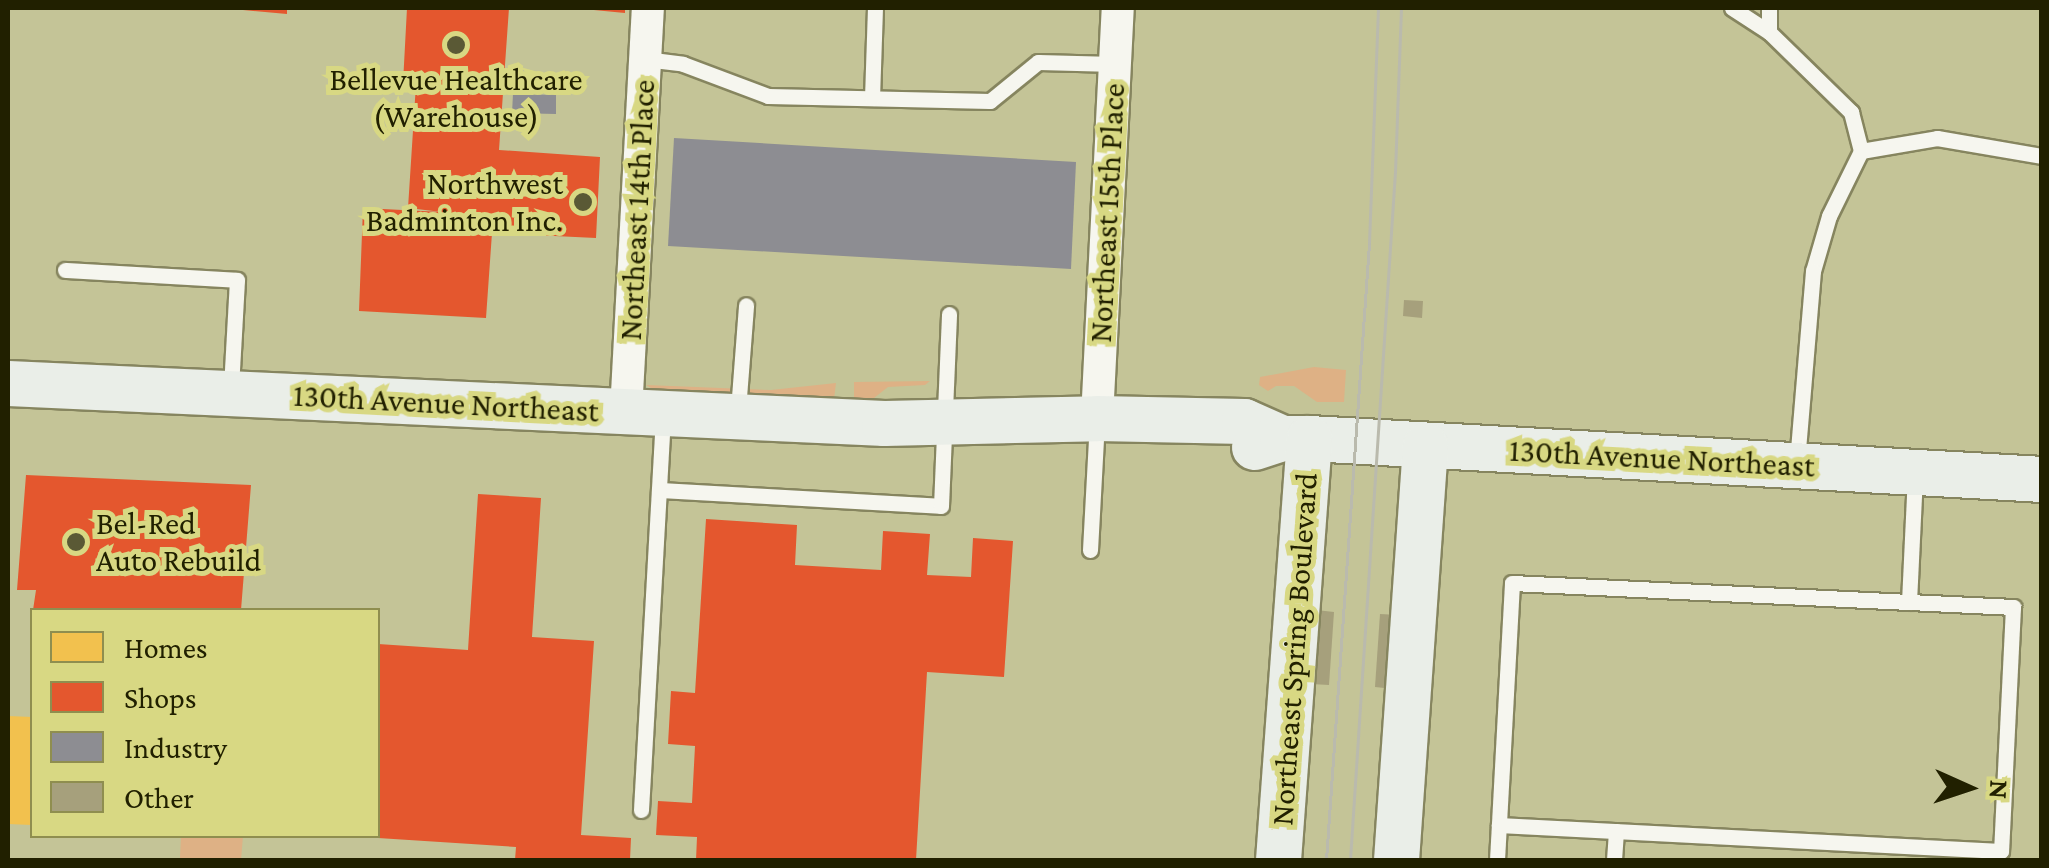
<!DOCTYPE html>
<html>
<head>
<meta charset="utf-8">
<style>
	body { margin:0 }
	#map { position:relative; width:2049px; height:868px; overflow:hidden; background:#c4c497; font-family:"Crimson Pro",serif }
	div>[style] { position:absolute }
	.green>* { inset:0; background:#deb185 }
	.homes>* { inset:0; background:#f2c14e }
	.shops>* { inset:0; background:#e4572e }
	.industry>* { inset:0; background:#8d8d92 }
	.building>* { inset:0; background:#a6a07c }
	.roads { filter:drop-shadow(2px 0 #86855f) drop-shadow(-2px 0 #86855f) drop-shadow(0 2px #86855f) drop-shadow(0 -2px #86855f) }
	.lane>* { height:15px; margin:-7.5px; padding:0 7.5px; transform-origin:7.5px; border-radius:7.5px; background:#f6f6ef }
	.street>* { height:32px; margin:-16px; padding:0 16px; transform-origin:16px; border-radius:16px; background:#f6f6ef }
	.secondary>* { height:45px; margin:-22.5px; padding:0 22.5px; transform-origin:22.5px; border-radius:22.5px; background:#eaeee8 }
	.tram>* { height:2.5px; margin:-1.25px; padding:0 1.25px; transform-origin:1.25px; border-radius:1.25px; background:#babaad }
	.dots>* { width:28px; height:28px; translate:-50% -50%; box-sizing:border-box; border:5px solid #d8d883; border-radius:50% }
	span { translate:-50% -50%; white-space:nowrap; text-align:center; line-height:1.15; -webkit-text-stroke:10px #d8d883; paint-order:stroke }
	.poi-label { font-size:32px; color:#212000 }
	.right { translate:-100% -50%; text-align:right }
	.left { translate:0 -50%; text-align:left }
	.street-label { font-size:32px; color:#212000 }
	.frame { position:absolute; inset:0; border:10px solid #212000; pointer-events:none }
	.legend { position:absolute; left:30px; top:608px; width:350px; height:230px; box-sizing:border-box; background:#d8d883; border:2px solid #8f8e4f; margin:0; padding:12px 18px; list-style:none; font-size:30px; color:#212000 }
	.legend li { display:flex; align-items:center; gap:20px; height:50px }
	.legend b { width:50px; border:2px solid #8f8e4f }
	.north { position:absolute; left:1919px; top:738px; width:100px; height:100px; -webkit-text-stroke:8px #d8d883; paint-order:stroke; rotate:93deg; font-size:28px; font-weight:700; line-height:40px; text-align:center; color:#212000 }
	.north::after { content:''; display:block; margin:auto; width:35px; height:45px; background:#212000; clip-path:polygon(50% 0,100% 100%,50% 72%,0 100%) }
</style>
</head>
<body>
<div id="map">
	<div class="green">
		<i style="clip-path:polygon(1314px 367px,1346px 370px,1344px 402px,1317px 402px,1294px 386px,1276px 386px,1268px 391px,1259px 385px,1260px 377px)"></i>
		<i style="clip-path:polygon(930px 381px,925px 385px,888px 387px,874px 398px,854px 399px,854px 382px)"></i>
		<i style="clip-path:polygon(836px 383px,834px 399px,656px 391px,646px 385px,771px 390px)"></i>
		<i style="clip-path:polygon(181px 836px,243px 836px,241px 860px,180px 858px)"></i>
	</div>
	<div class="homes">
		<i style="clip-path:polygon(8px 716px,32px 717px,32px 825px,8px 824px)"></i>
	</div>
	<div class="shops">
		<i style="clip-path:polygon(222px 8px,287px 8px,287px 14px)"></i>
		<i style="clip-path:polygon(407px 8px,509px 8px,499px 150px,600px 157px,596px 238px,492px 233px,486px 318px,359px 311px,363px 208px,442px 212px,408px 208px,416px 84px,403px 83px)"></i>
		<i style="clip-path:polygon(573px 8px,625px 8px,625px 13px)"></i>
		<i style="clip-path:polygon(26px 475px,251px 485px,241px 610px,33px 610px,36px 590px,17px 590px)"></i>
		<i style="clip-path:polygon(478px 494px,541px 498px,532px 637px,594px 641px,581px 835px,631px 838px,630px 860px,515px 860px,516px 847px,378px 838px,378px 644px,468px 650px)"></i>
		<i style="clip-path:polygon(706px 519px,797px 525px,795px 565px,881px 570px,883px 531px,930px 534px,927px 575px,971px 577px,973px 538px,1013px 541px,1004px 677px,927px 672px,916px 860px,696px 860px,697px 837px,656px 835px,658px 801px,692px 803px,695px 746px,668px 744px,671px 691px,695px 693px)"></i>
	</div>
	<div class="industry">
		<i style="clip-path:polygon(513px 94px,556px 95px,556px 114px,512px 113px)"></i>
		<i style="clip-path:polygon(674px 138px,1076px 162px,1071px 269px,668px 246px)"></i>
	</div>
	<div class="building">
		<i style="clip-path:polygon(1404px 300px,1423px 301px,1422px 318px,1403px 316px)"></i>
		<i style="clip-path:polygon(1316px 610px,1334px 612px,1329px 685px,1311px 684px)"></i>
		<i style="clip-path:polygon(1380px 614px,1399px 615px,1394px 689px,1375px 687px)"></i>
	</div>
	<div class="roads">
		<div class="lane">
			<i style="left:1732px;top:8px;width:44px;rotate:33deg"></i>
			<i style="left:1769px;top:32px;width:115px;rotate:44.3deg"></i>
			<i style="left:1851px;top:112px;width:40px;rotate:75.6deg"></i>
			<i style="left:1861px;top:151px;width:72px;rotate:116.2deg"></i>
			<i style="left:1829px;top:216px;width:57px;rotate:106.2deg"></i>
			<i style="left:1813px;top:271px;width:190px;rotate:94.8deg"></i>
			<i style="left:1769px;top:32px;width:24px;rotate:-90deg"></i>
			<i style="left:645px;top:59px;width:38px;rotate:7deg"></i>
			<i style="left:683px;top:64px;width:91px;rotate:20.6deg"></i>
			<i style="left:768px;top:96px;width:222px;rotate:1.3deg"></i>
			<i style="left:990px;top:101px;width:62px;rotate:-39.1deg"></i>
			<i style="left:1038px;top:62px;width:77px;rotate:1.5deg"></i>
			<i style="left:872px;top:98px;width:90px;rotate:-88.1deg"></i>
			<i style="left:1861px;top:151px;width:77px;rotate:-9.7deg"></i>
			<i style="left:1937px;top:138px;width:107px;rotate:9.7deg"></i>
			<i style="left:65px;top:270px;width:172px;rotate:3.3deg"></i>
			<i style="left:237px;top:280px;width:109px;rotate:93.2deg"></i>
			<i style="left:738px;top:410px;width:105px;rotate:-85.6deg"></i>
			<i style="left:659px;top:490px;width:282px;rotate:3.2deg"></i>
			<i style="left:941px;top:506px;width:192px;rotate:-87.6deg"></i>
			<i style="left:1090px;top:550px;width:128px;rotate:-86.9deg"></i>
			<i style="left:1909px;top:602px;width:126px;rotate:-87.3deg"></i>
			<i style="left:641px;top:810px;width:394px;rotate:-86.8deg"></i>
			<i style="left:1497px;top:860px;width:277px;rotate:-86.9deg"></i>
			<i style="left:1512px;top:583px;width:502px;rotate:2.74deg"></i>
			<i style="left:2013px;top:607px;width:244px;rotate:92.8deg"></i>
			<i style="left:2001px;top:851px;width:503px;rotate:-177.04deg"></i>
			<i style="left:1614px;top:860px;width:29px;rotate:-86deg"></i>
		</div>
		<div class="street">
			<i style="left:626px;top:412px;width:405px;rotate:-86.9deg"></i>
			<i style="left:1097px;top:418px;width:411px;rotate:-87.1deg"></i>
		</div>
		<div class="secondary">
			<i style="left:8px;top:383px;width:877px;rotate:2.61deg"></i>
			<i style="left:884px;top:423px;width:213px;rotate:-1.3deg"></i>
			<i style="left:1097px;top:418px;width:147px;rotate:1.2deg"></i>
			<i style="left:1244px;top:421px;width:42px;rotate:24.1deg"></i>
			<i style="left:1254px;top:447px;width:29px;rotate:-18deg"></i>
			<i style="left:1282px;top:438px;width:27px"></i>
			<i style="left:1309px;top:438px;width:734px;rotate:3.2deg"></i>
			<i style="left:1278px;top:860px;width:423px;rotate:-85.8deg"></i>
			<i style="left:1396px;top:860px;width:416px;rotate:-86deg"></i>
		</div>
	</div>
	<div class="tram">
		<i style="left:1326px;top:860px;width:618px;rotate:-86.01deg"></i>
		<i style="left:1369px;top:243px;width:235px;rotate:-87.8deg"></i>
		<i style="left:1350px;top:860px;width:689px;rotate:-86.26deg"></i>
		<i style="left:1395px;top:172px;width:164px;rotate:-87.9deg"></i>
	</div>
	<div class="dots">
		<i style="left:456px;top:45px;background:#5a5935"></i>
		<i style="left:583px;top:202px;background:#5a5935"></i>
		<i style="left:76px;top:542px;background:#5a5935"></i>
	</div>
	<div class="poi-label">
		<span style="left:456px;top:98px">Bellevue Healthcare<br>(Warehouse)</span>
		<span class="right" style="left:563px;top:202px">Northwest<br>Badminton Inc.</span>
		<span class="left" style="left:96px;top:542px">Bel-Red<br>Auto Rebuild</span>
	</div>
	<div class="street-label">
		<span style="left:637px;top:210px;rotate:-87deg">Northeast 14th Place</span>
		<span style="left:1107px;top:213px;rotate:-87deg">Northeast 15th Place</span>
		<span style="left:446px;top:403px;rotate:3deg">130th Avenue Northeast</span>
		<span style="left:1662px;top:458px;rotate:3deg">130th Avenue Northeast</span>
		<span style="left:1294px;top:649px;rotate:-86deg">Northeast Spring Boulevard</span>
	</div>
	<div class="frame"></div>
	<ul class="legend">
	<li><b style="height:28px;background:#f2c14e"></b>Homes</li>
	<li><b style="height:28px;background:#e4572e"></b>Shops</li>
	<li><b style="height:28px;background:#8d8d92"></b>Industry</li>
	<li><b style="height:28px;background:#a6a07c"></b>Other</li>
	</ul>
	<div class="north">N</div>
</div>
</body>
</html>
